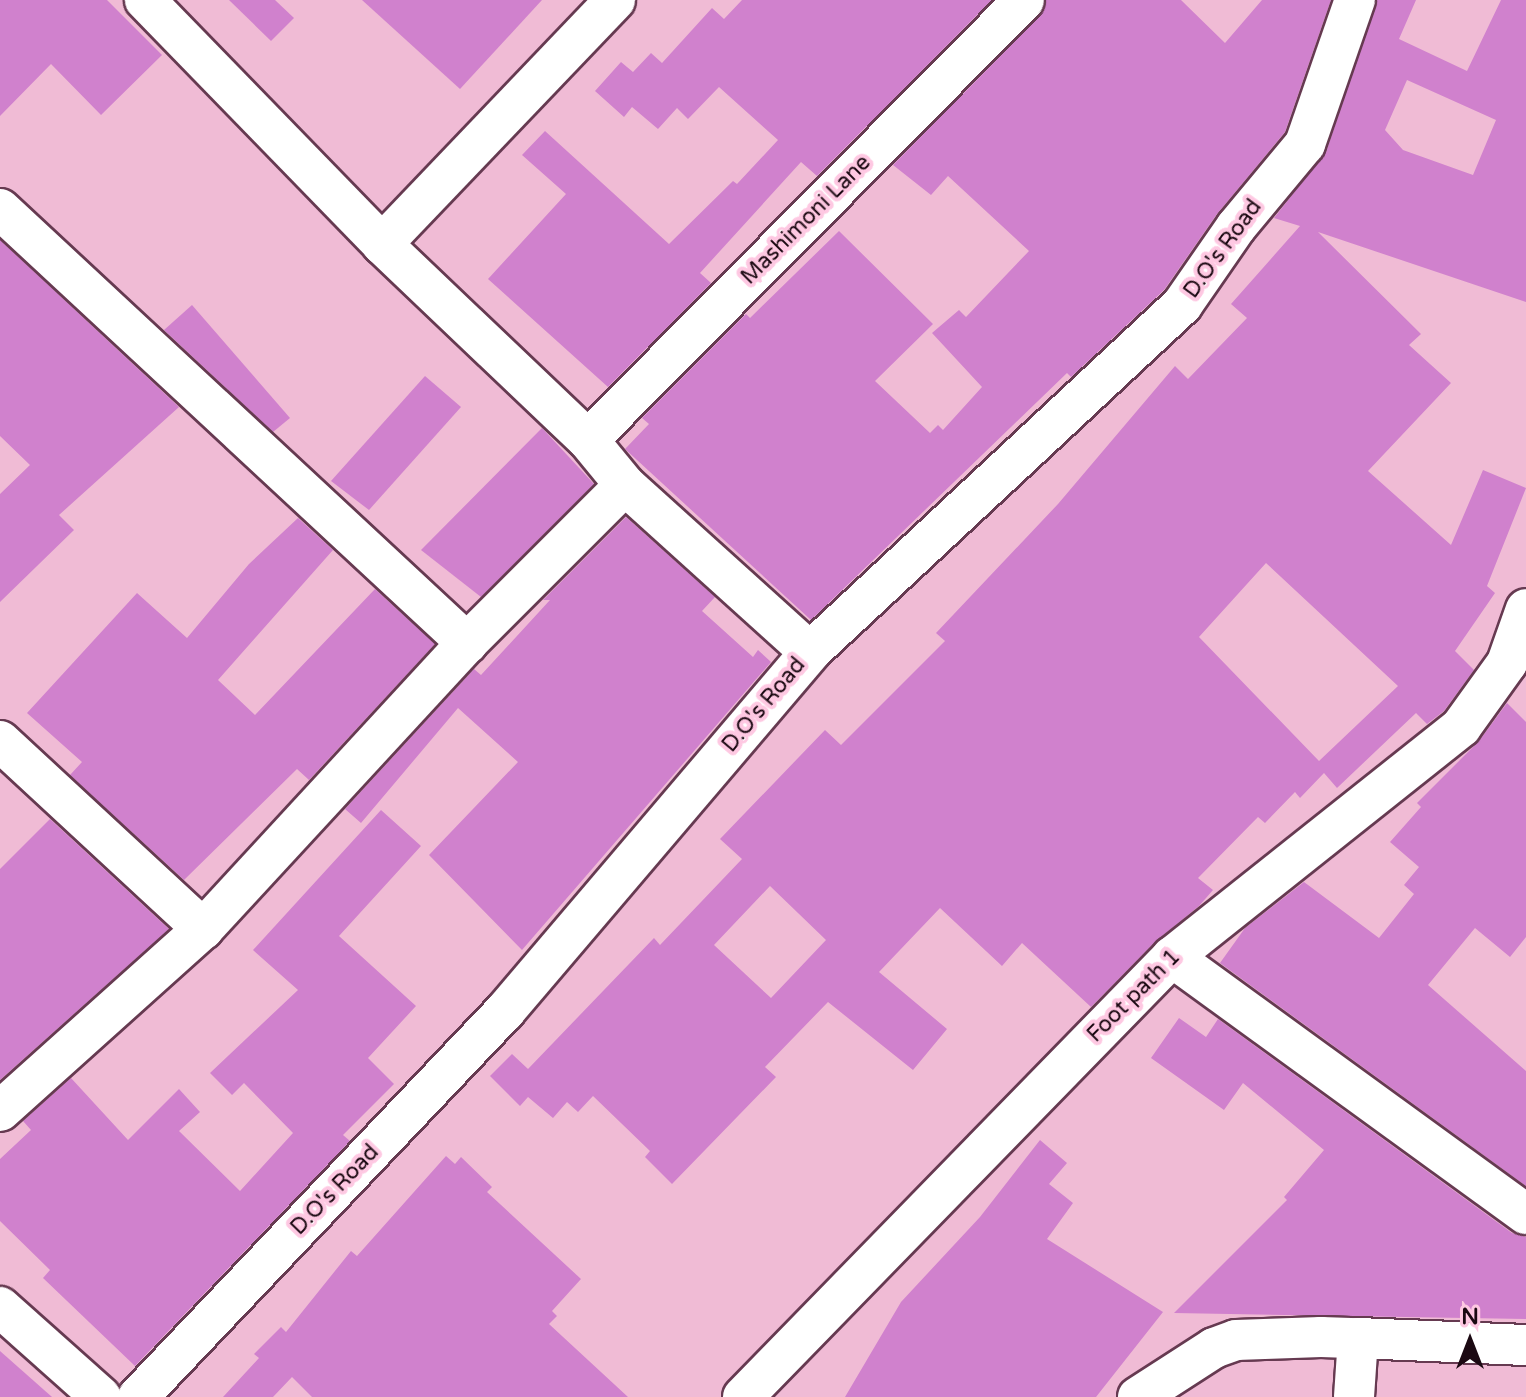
<!DOCTYPE html>
<html>
<head>
<meta charset="utf-8">
<style>
	body { margin:0 }
	#map { position:relative; width:1526px; height:1397px; overflow:hidden; background:#f0bbd5; font-family:"Varela Round",sans-serif }
	div>[style] { position:absolute }
	.building>* { inset:0; background:#d081cd }
	.roads { filter:drop-shadow(2px 0 #663a51) drop-shadow(-2px 0 #663a51) drop-shadow(0 2px #663a51) drop-shadow(0 -2px #663a51) }
	.minor>* { height:40px; margin:-20px; padding:0 20px; transform-origin:20px; border-radius:20px; background:#fff }
	span { translate:-50% -50%; white-space:nowrap; text-align:center; line-height:1.15; -webkit-text-stroke:8px #fec8e2; paint-order:stroke }
	.street-label { font-size:22px; color:#1b0912 }
	.north { position:absolute; left:1430px; top:1301px; width:80px; height:80px; -webkit-text-stroke:6px #fec8e2; paint-order:stroke; rotate:0deg; font-size:22px; font-weight:700; line-height:32px; text-align:center; color:#1b0912 }
	.north::after { content:''; display:block; margin:auto; width:28px; height:36px; background:#1b0912; clip-path:polygon(50% 0,100% 100%,50% 72%,0 100%) }
</style>
</head>
<body>
<div id="map">
	<div class="building">
		<i style="clip-path:polygon(0 0,107px 0,162px 55px,101px 115px,51px 64px,0 116px)"></i>
		<i style="clip-path:polygon(229px 0,275px 0,294px 18px,271px 41px)"></i>
		<i style="clip-path:polygon(362px 0,542px 0,460px 89px)"></i>
		<i style="clip-path:polygon(742px 0,992px 0,817px 176px,801px 162px,700px 273px,711px 283px,608px 387px,488px 279px,566px 194px,522px 155px,545px 131px,669px 244px,733px 181px,737px 184px,778px 140px,719px 87px,688px 119px,677px 108px,658px 129px,632px 107px,624px 117px,595px 91px,621px 62px,633px 72px,651px 53px,662px 63px,712px 8px,724px 19px)"></i>
		<i style="clip-path:polygon(1046px 0,1181px 0,1225px 43px,1262px 0,1331px 0,1285px 132px,1217px 214px,1164px 290px,1071px 377px,1067px 373px,811px 620px,625px 449px,649px 424px,642px 418px,746px 314px,750px 318px,839px 231px,933px 324px,875px 381px,930px 433px,938px 425px,943px 430px,982px 387px,932px 333px,959px 310px,966px 317px,1029px 251px,948px 176px,931px 195px,893px 165px,1040px 16px)"></i>
		<i style="clip-path:polygon(evenodd,1377px 0,1416px 0,1399px 39px,1467px 71px,1501px 0,1526px 0,1526px 302px,1318px 232px,1421px 334px,1409px 345px,1451px 383px,1368px 471px,1451px 545px,1483px 470px,1526px 488px,1487px 586px,1495px 593px,1455px 651px,1474px 670px,1444px 711px,1427px 724px,1416px 713px,1337px 788px,1324px 773px,1300px 798px,1295px 792px,1265px 823px,1258px 817px,1198px 878px,1213px 890px,1199px 906px,1156px 941px,1091px 1007px,1022px 943px,1002px 966px,940px 908px,879px 972px,947px 1029px,913px 1070px,828px 1002px,765px 1067px,776px 1077px,672px 1184px,645px 1157px,650px 1151px,593px 1096px,578px 1112px,567px 1102px,553px 1118px,528px 1097px,520px 1106px,490px 1076px,512px 1054px,528px 1069px,654px 938px,660px 945px,742px 859px,720px 839px,825px 730px,841px 745px,945px 641px,936px 633px,1058px 504px,1175px 366px,1188px 379px,1247px 318px,1231px 304px,1300px 226px,1274px 218px,1326px 152px,1377px 0,1407px 80px,1496px 120px,1473px 175px,1403px 150px,1385px 130px,1407px 80px,1377px 0,1266px 563px,1398px 686px,1319px 761px,1199px 637px,1266px 563px,1377px 0,770px 886px,826px 940px,771px 998px,714px 945px,770px 886px)"></i>
		<i style="clip-path:polygon(0 240px,179px 407px,59px 515px,74px 530px,0 602px,0 494px,30px 465px,0 436px)"></i>
		<i style="clip-path:polygon(192px 305px,290px 418px,273px 432px,164px 330px)"></i>
		<i style="clip-path:polygon(425px 376px,461px 407px,369px 510px,331px 481px)"></i>
		<i style="clip-path:polygon(542px 428px,594px 484px,481px 597px,421px 550px)"></i>
		<i style="clip-path:polygon(626px 517px,715px 597px,702px 611px,753px 657px,758px 650px,771px 662px,522px 950px,429px 855px,518px 762px,458px 708px,361px 823px,345px 809px,474px 669px,481px 675px,550px 600px,543px 600px)"></i>
		<i style="clip-path:polygon(298px 518px,333px 550px,218px 680px,255px 715px,375px 589px,435px 644px,309px 780px,297px 769px,184px 880px,70px 775px,82px 762px,27px 713px,137px 593px,187px 638px,249px 564px)"></i>
		<i style="clip-path:polygon(1507px 703px,1526px 722px,1526px 937px,1510px 957px,1475px 928px,1428px 985px,1526px 1071px,1526px 1186px,1220px 963px,1245px 928px,1304px 882px,1379px 938px,1414px 894px,1404px 885px,1419px 867px,1390px 842px,1421px 807px,1417px 803px,1479px 741px)"></i>
		<i style="clip-path:polygon(381px 810px,421px 846px,339px 936px,416px 1006px,368px 1058px,394px 1084px,343px 1135px,350px 1141px,135px 1366px,43px 1278px,50px 1270px,0 1221px,0 1159px,31px 1130px,23px 1121px,71px 1078px,128px 1140px,179px 1089px,200px 1112px,179px 1131px,240px 1191px,293px 1133px,244px 1083px,232px 1095px,210px 1073px,298px 990px,253px 950px)"></i>
		<i style="clip-path:polygon(50px 819px,169px 929px,0 1080px,0 869px)"></i>
		<i style="clip-path:polygon(1179px 1018px,1206px 1037px,1218px 1019px,1512px 1233px,1526px 1237px,1526px 1319px,1174px 1313px,1287px 1200px,1284px 1197px,1324px 1150px,1243px 1083px,1224px 1110px,1151px 1058px)"></i>
		<i style="clip-path:polygon(1040px 1140px,1067px 1163px,1049px 1184px,1073px 1203px,1047px 1239px,1163px 1312px,1096px 1397px,845px 1397px,901px 1302px,980px 1217px)"></i>
		<i style="clip-path:polygon(446px 1156px,455px 1164px,461px 1157px,492px 1187px,487px 1192px,581px 1279px,552px 1311px,557px 1316px,549px 1324px,628px 1397px,312px 1397px,292px 1377px,273px 1397px,223px 1397px,259px 1358px,254px 1354px,281px 1327px,286px 1332px,351px 1251px,357px 1256px)"></i>
		<i style="clip-path:polygon(0 1351px,52px 1397px,0 1397px)"></i>
	</div>
	<div class="roads">
		<div class="minor">
			<i style="left:145px;top:0;width:340px;rotate:45.8deg"></i>
			<i style="left:382px;top:244px;width:284px;rotate:43.6deg"></i>
			<i style="left:588px;top:440px;width:58px;rotate:50.6deg"></i>
			<i style="left:625px;top:485px;width:249px;rotate:42.1deg"></i>
			<i style="left:0;top:209px;width:638px;rotate:42.9deg"></i>
			<i style="left:382px;top:244px;width:337px;rotate:-46.3deg"></i>
			<i style="left:588px;top:440px;width:619px;rotate:-45.26deg"></i>
			<i style="left:0;top:741px;width:277px;rotate:42.8deg"></i>
			<i style="left:1172px;top:957px;width:437px;rotate:36deg"></i>
			<i style="left:0;top:1111px;width:273px;rotate:-41.9deg"></i>
			<i style="left:203px;top:929px;width:389px;rotate:-47.3deg"></i>
			<i style="left:467px;top:643px;width:223px;rotate:-45deg"></i>
			<i style="left:0;top:1307px;width:135px;rotate:41.7deg"></i>
			<i style="left:1358px;top:1338px;width:168px;rotate:2.4deg"></i>
			<i style="left:138px;top:1397px;width:533px;rotate:-46.45deg"></i>
			<i style="left:505px;top:1011px;width:471px;rotate:-49.6deg"></i>
			<i style="left:810px;top:652px;width:509px;rotate:-43.01deg"></i>
			<i style="left:1182px;top:305px;width:95px;rotate:-55.3deg"></i>
			<i style="left:1236px;top:227px;width:108px;rotate:-50.3deg"></i>
			<i style="left:1305px;top:144px;width:152px;rotate:-70.9deg"></i>
			<i style="left:743px;top:1397px;width:615px;rotate:-45.73deg"></i>
			<i style="left:1172px;top:957px;width:369px;rotate:-38.5deg"></i>
			<i style="left:1461px;top:727px;width:79px;rotate:-54.3deg"></i>
			<i style="left:1507px;top:663px;width:57px;rotate:-70.6deg"></i>
			<i style="left:1138px;top:1397px;width:90px;rotate:-32.8deg"></i>
			<i style="left:1214px;top:1348px;width:23px;rotate:-20deg"></i>
			<i style="left:1236px;top:1340px;width:85px;rotate:-2deg"></i>
			<i style="left:1321px;top:1337px;width:37px;rotate:2deg"></i>
			<i style="left:1358px;top:1338px;width:59px;rotate:93.9deg"></i>
		</div>
	</div>
	<div class="street-label">
		<span style="left:806px;top:220px;rotate:-45deg">Mashimoni Lane</span>
		<span style="left:1223px;top:249px;rotate:-54deg">D.O's Road</span>
		<span style="left:764px;top:705px;rotate:-50deg">D.O's Road</span>
		<span style="left:1134px;top:996px;rotate:-45deg">Foot path 1</span>
		<span style="left:335px;top:1190px;rotate:-46deg">D.O's Road</span>
	</div>
	<div class="north">N</div>
</div>
</body>
</html>
